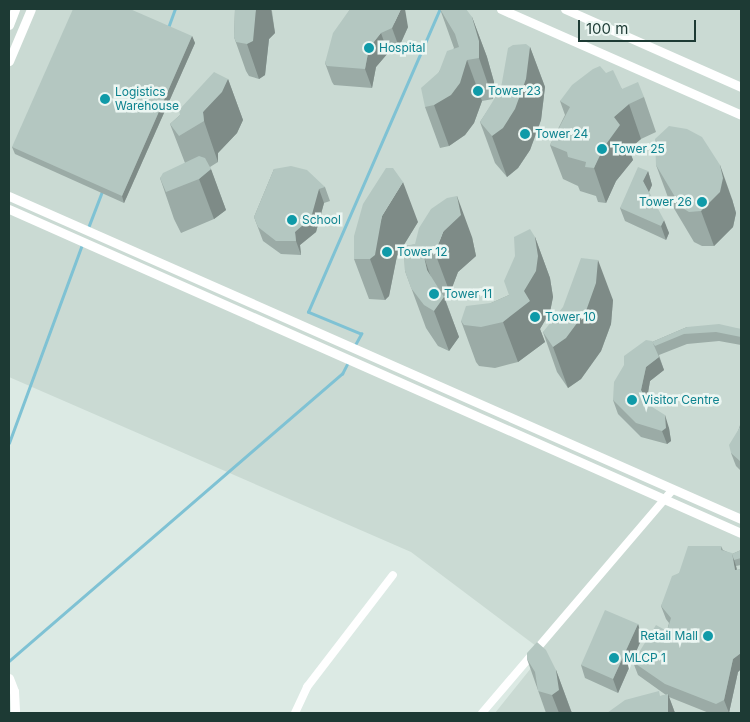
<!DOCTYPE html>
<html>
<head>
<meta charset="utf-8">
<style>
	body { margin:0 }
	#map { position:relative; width:750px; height:722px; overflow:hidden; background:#dceae4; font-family:Inter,sans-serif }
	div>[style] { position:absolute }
	.built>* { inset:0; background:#cadad3 }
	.stream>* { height:2.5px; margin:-1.25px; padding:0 1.25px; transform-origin:1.25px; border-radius:1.25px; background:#7fc2d4 }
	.minor>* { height:8px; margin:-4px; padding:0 4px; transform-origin:4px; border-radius:4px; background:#fff }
	.tertiary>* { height:9px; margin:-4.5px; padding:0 4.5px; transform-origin:4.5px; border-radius:4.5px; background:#fff }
	.wall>* { inset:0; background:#9baba6 }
	.shaded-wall>* { inset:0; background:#7e8b87 }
	.building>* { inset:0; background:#b4c7c1 }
	.dots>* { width:14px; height:14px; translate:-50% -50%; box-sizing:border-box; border:2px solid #ecf6f2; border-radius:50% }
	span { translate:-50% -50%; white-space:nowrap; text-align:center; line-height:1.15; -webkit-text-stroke:5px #ecf6f2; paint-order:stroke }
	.culture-label { font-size:12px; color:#0d838f }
	.left { translate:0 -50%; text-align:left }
	.right { translate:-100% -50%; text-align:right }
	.frame { position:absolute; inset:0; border:10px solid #1d3a34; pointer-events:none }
	.scale { position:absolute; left:578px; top:20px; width:118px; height:22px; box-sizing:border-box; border:2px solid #1d3a34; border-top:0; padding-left:6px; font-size:15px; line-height:18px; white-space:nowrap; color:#1d3a34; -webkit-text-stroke:4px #ecf6f2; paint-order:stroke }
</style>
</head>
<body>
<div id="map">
	<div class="built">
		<i style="clip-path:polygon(9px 9px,741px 9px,741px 713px,495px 713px,544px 652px,411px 552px,9px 377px)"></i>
	</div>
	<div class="stream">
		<i style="left:168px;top:28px;width:20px;rotate:-70deg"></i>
		<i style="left:88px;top:228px;width:40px;rotate:-69deg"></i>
		<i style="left:355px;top:345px;width:13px;rotate:-61deg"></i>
		<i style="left:361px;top:334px;width:57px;rotate:-157.5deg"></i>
		<i style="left:308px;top:312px;width:331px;rotate:-66.5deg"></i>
		<i style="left:9px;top:443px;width:211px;rotate:-69.8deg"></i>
		<i style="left:9px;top:661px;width:440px;rotate:-40.8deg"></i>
		<i style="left:342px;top:374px;width:13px;rotate:-63deg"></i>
	</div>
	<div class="minor">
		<i style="left:295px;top:713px;width:29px;rotate:-65deg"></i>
		<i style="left:307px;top:687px;width:141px;rotate:-52.5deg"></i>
		<i style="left:482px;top:713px;width:294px;rotate:-49.5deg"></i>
	</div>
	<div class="tertiary">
		<i style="left:501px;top:9px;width:262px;rotate:23.8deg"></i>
		<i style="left:565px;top:9px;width:193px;rotate:23.9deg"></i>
		<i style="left:9px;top:25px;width:17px;rotate:-69deg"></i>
		<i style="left:9px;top:61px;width:56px;rotate:-67.1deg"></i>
		<i style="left:9px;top:196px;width:800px;rotate:23.81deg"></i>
		<i style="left:9px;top:209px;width:800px;rotate:23.88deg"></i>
		<i style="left:9px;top:678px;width:14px;rotate:69deg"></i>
		<i style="left:14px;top:691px;width:22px;rotate:87deg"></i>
	</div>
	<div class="wall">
		<i style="clip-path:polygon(235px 9px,271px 9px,272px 11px,275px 33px,269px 39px,265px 75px,259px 79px,249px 76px,246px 71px,234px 37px)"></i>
		<i style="clip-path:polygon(350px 9px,408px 27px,399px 47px,388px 53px,376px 67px,372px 88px,334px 85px,332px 82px,325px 63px)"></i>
		<i style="clip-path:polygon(440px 9px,472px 17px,487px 57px,494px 82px,493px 99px,482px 101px,474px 123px,465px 135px,449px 146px,440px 148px,425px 107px,439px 72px,454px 48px)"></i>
		<i style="clip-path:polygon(192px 36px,195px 43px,124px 203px,15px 154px,12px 147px)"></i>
		<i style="clip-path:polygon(530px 47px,545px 87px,541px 120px,530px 150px,518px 168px,507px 177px,495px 163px,480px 122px)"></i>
		<i style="clip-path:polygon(606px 73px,622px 89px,644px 97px,656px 132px,641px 139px,629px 149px,633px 160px,616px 181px,606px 203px,598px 202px,596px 196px,580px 191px,578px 186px,563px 179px,550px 145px,565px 115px,560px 101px)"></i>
		<i style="clip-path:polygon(228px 79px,243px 120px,237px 133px,218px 153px,218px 162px,210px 167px,226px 210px,214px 219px,181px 233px,174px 219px,160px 178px,185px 163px,170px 124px,180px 115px)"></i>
		<i style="clip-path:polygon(656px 165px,732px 199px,736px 213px,733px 227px,714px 246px,702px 246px,694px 242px,669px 200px)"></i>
		<i style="clip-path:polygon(274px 169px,325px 187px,330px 201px,324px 203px,316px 232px,300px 245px,301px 255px,281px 254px,263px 241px,254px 217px)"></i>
		<i style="clip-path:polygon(648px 171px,652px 185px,649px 192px,669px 233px,666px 240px,625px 221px,620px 208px)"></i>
		<i style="clip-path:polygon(418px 222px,397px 256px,389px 296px,385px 300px,369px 299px,354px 259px)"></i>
		<i style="clip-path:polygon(472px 237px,476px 256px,458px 272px,450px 293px,444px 296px,459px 337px,449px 351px,438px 346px,426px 328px,405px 271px,404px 246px)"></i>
		<i style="clip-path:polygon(535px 237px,550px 278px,553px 297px,550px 312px,540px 329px,545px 342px,518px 362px,495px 368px,479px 366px,476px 362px,461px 321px,491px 303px,509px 295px)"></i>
		<i style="clip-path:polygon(613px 300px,611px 324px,601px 351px,581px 379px,568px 388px,557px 372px,543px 332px)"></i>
		<i style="clip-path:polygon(687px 327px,741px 329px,741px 345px,719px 341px,687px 344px,659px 355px,664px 370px,650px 381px,647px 400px,649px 405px,669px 428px,671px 441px,667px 444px,641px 437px,618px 414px,613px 400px,652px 342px)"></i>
		<i style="clip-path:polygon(741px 422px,741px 471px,736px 466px,731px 453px)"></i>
		<i style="clip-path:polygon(721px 546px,723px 550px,732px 554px,741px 550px,741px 565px,736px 566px,737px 570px,741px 569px,741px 669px,738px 672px,729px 713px,709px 713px,669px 697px,675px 713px,668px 713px,661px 696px,666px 695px,638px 675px,633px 662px,667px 631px,669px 623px,666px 619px,661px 606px,679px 573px)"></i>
		<i style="clip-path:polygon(638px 624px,642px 638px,618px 693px,585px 678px,581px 665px)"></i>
		<i style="clip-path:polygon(527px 659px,556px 670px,572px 713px,546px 713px)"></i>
	</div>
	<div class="shaded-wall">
		<i style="clip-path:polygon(256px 9px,271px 9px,275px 33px,269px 39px,265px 75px,259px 79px,247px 44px)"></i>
		<i style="clip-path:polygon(401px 9px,405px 9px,408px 27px,399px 47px,392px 28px)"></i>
		<i style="clip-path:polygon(472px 17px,487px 57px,494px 82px,493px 99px,479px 58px)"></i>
		<i style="clip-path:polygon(381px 33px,388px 53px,376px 67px,372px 88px,365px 69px,369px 48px)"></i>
		<i style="clip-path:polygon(192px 36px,195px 43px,124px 203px,122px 196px)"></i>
		<i style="clip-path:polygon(530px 47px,545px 87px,541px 120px,530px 150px,518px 168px,507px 177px,492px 136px)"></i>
		<i style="clip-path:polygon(467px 60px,482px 101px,474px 123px,465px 135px,449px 146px,434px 105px)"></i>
		<i style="clip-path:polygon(228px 79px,243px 120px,237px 133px,218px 153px,218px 162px,204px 121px,203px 112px)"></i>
		<i style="clip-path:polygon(629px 104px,641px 139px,629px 149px,633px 160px,616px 181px,606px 203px,594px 168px,614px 117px)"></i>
		<i style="clip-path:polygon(720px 165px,732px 199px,736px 213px,733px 227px,714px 246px,701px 211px)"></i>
		<i style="clip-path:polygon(211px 169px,226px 210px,214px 219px,199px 179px)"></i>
		<i style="clip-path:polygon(648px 171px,652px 185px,648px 194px,643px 181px)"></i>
		<i style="clip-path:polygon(403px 182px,418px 222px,397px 256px,389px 296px,385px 300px,370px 259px,382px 216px)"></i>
		<i style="clip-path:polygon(319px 189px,324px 203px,316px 232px,300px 245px,301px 255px,296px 241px,295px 232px)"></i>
		<i style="clip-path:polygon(457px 196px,472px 237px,476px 256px,458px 272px,450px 293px,435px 253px)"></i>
		<i style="clip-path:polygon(664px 220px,669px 233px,666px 240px,661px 226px)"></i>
		<i style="clip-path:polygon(535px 237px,550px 278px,553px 297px,550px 312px,540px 329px,545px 342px,518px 362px,503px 322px)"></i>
		<i style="clip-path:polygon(424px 257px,438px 298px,444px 297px,459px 337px,449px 351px,434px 311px,427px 270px)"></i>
		<i style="clip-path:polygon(598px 260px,613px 300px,611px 324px,601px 351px,581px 379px,568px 388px,553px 347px)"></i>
		<i style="clip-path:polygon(659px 357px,664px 370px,650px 381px,646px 403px,641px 390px,646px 367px)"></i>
		<i style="clip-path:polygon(665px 415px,669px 428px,671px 441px,667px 444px,662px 431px)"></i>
		<i style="clip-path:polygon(732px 553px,736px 566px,740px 584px,735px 570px)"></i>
		<i style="clip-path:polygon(638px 624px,642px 638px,618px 693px,613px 679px)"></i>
		<i style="clip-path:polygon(741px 653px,741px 669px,738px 672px,729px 713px,724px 700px,733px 659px)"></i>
		<i style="clip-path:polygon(556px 670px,571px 711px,572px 713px,559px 713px,552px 695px)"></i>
		<i style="clip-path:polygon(668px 694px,675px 713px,668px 713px)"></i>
	</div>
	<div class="building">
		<i style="clip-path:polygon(73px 9px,130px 9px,192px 36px,122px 196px,12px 147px)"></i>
		<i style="clip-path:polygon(235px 9px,256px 9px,253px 41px,247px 44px,236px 42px,234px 37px)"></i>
		<i style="clip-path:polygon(350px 9px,401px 9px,392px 28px,381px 33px,369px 48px,365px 69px,327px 66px,325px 63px,333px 33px)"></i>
		<i style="clip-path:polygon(440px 9px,466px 9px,472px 17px,479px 41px,479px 58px,467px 60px,460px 83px,451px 95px,434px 105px,425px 107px,421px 88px,439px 72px,447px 51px,459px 47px,455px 34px)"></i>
		<i style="clip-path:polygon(526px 44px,530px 47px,526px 79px,515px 109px,503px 128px,492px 136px,480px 122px,501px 88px,508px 48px,513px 45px)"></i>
		<i style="clip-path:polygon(600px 66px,606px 73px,613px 70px,622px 89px,638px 82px,644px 97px,629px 104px,614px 117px,620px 125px,604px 147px,594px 168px,585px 167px,586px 162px,568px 157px,567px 152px,550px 145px,570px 107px,560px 101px,572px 85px,593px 69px)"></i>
		<i style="clip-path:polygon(214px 72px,228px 79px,222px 92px,203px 112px,204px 121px,179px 136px,170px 124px,180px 115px,179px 110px)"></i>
		<i style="clip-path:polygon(669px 126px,687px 129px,702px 137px,720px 165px,723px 178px,720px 192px,701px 211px,689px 212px,681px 207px,656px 165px,655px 139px)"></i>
		<i style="clip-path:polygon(199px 156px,205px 158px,211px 169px,199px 179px,166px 192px,160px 178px,163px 173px)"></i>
		<i style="clip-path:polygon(291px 166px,307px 170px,325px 187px,319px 189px,311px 218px,295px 232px,296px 241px,276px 241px,258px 227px,254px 217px,274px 169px)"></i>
		<i style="clip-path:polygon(638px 167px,648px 171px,643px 181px,664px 220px,661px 226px,620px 208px)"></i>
		<i style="clip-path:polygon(386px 168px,393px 168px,403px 182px,382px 216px,375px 255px,370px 259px,354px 259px,354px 236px,363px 204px)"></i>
		<i style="clip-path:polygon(457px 196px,461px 215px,443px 232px,435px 253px,424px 257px,427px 270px,444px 297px,434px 311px,424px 305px,411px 288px,405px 271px,404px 246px,415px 244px,419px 228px,431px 209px,447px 198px)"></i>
		<i style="clip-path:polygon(530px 229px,535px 237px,538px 256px,536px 271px,524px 291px,530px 301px,503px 322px,481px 327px,464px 325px,461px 321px,466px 306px,491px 303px,509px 295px,504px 281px,515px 256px,514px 237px)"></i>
		<i style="clip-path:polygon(581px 258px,598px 260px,596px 283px,586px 311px,566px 338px,553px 347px,543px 332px,563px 307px)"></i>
		<i style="clip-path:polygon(719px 324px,741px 329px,741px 337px,716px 332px,684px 334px,655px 346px,652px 342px,687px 327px)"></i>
		<i style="clip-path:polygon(646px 340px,652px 341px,659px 357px,646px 367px,641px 390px,649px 405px,665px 415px,666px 428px,662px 431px,636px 423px,613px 400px,614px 382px,624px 365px,624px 356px)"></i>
		<i style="clip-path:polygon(741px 422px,741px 462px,731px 453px,729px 445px,740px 427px)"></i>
		<i style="clip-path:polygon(688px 546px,721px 546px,721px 550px,732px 553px,735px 570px,741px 569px,741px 653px,733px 659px,724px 700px,716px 704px,665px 684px,633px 662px,656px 625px,667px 631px,671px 618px,661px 606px,672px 576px,679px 573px)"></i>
		<i style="clip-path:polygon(741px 550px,741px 558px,734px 560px,732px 554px)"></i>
		<i style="clip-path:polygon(605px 610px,638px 624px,613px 679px,581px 665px)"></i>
		<i style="clip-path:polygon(537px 642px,546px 650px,556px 670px,559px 690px,552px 695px,538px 691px,535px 672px,527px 659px,527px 653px)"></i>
		<i style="clip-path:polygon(659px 691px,660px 696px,668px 694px,668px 713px,607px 713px,625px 700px)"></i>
	</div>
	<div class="dots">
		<i style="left:369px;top:48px;background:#0f9aa8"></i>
		<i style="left:478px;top:91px;background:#0f9aa8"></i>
		<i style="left:105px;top:99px;background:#0f9aa8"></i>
		<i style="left:525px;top:134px;background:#0f9aa8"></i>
		<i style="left:602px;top:149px;background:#0f9aa8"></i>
		<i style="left:702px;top:202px;background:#0f9aa8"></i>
		<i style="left:292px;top:220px;background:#0f9aa8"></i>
		<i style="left:387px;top:252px;background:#0f9aa8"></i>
		<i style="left:434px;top:294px;background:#0f9aa8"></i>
		<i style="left:535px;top:317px;background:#0f9aa8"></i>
		<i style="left:632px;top:400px;background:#0f9aa8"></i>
		<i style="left:708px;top:636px;background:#0f9aa8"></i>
		<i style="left:614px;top:658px;background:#0f9aa8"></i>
	</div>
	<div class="culture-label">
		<span class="left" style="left:379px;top:48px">Hospital</span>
		<span class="left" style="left:488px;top:91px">Tower 23</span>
		<span class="left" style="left:115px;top:99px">Logistics<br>Warehouse</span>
		<span class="left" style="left:535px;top:134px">Tower 24</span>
		<span class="left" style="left:612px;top:149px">Tower 25</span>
		<span class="right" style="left:692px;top:202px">Tower 26</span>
		<span class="left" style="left:302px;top:220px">School</span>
		<span class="left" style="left:397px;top:252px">Tower 12</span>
		<span class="left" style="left:444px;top:294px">Tower 11</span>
		<span class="left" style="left:545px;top:317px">Tower 10</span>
		<span class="left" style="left:642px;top:400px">Visitor Centre</span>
		<span class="right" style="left:698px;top:636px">Retail Mall</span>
		<span class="left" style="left:624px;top:658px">MLCP 1</span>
	</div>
	<div class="frame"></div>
	<div class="scale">100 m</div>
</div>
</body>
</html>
